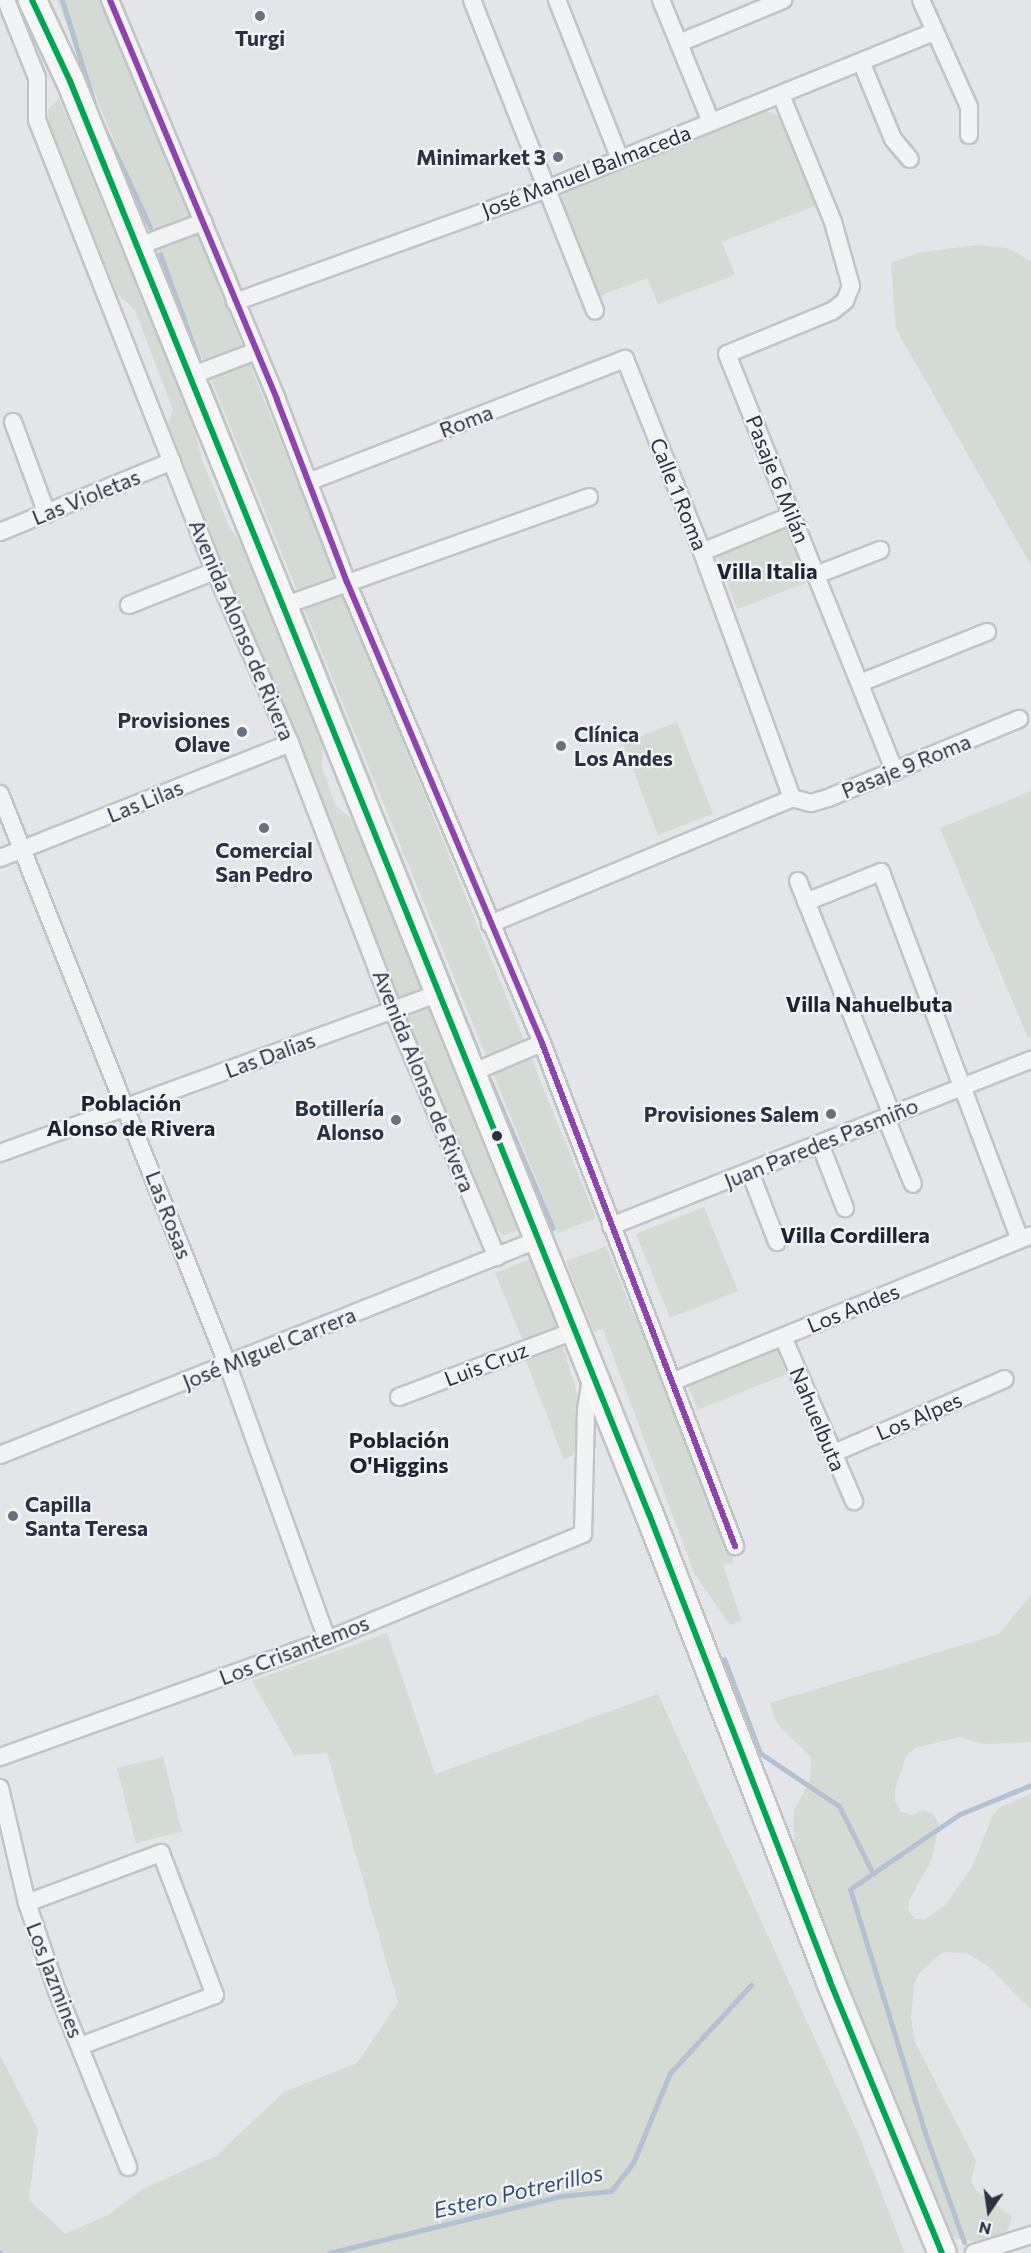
<!DOCTYPE html>
<html>
<head>
<meta charset="utf-8">
<style>
	body { margin:0 }
	#map { position:relative; width:1031px; height:2253px; overflow:hidden; background:#e3e5e8; font-family:Commissioner,sans-serif }
	div>[style] { position:absolute }
	.green>* { inset:0; background:#d4dbd4 }
	.stream>* { height:5px; margin:-2.5px; padding:0 2.5px; transform-origin:2.5px; border-radius:2.5px; background:#b3c1d2 }
	.roads { filter:drop-shadow(2px 0 #c1c3c6) drop-shadow(-2px 0 #c1c3c6) drop-shadow(0 2px #c1c3c6) drop-shadow(0 -2px #c1c3c6) }
	.minor>* { height:16px; margin:-8px; padding:0 8px; transform-origin:8px; border-radius:8px; background:#f2f3f5 }
	.trunk>* { height:27px; margin:-13.5px; padding:0 13.5px; transform-origin:13.5px; border-radius:13.5px; background:#f6f6f7 }
	.bus-1>* { height:6px; margin:-3px; padding:0 3px; transform-origin:3px; border-radius:3px; background:#00a651 }
	.bus-2>* { height:6px; margin:-3px; padding:0 3px; transform-origin:3px; border-radius:3px; background:#8e44ad }
	.dots>* { width:16px; height:16px; translate:-50% -50%; box-sizing:border-box; border:3px solid #f1f4f7; border-radius:50% }
	span { translate:-50% -50%; white-space:nowrap; text-align:center; line-height:1.15; -webkit-text-stroke:4.5px #f1f4f7; paint-order:stroke }
	.poi-label { font-size:21px; color:#2a3241; font-weight:700 }
	.right { translate:-100% -50%; text-align:right }
	.left { translate:0 -50%; text-align:left }
	.street-label { font-size:21px; color:#2a3241 }
	.neighbourhood-label { font-size:22px; color:#1c2432; font-weight:700 }
	.water-label { font-size:22px; color:#355174; font-style:italic }
	.north { position:absolute; left:959px; top:2181px; width:60px; height:60px; -webkit-text-stroke:4px #f1f4f7; paint-order:stroke; rotate:193deg; font-size:16px; font-weight:700; line-height:24px; text-align:center; color:#2a3241 }
	.north::after { content:''; display:block; margin:auto; width:21px; height:27px; background:#2a3241; clip-path:polygon(50% 0,100% 100%,50% 72%,0 100%) }
</style>
</head>
<body>
<div id="map">
	<div class="green">
		<i style="clip-path:polygon(57px 0,102px 0,596px 1218px,558px 1233px)"></i>
		<i style="clip-path:polygon(59px 99px,194px 425px,201px 457px,229px 526px,243px 547px,323px 739px,322px 767px,335px 805px,355px 822px,521px 1229px,504px 1235px,486px 1222px,168px 424px,173px 410px,135px 310px,118px 295px,49px 124px,48px 109px)"></i>
		<i style="clip-path:polygon(765px 110px,780px 117px,817px 205px,722px 242px,735px 275px,658px 304px,647px 278px,597px 297px,561px 202px,564px 192px)"></i>
		<i style="clip-path:polygon(977px 245px,1007px 248px,1031px 261px,1031px 565px,896px 329px,891px 263px,921px 252px)"></i>
		<i style="clip-path:polygon(789px 522px,811px 581px,737px 609px,715px 550px)"></i>
		<i style="clip-path:polygon(677px 722px,713px 814px,658px 835px,623px 743px)"></i>
		<i style="clip-path:polygon(1031px 791px,1031px 1037px,1028px 1038px,940px 828px)"></i>
		<i style="clip-path:polygon(704px 1207px,738px 1291px,670px 1318px,636px 1234px)"></i>
		<i style="clip-path:polygon(606px 1246px,634px 1316px,639px 1315px,734px 1562px,723px 1566px,742px 1621px,730px 1625px,694px 1573px,603px 1329px,594px 1332px,566px 1261px)"></i>
		<i style="clip-path:polygon(530px 1259px,559px 1329px,524px 1343px,495px 1273px)"></i>
		<i style="clip-path:polygon(562px 1344px,578px 1397px,580px 1437px,580px 1451px,564px 1460px,525px 1358px)"></i>
		<i style="clip-path:polygon(777px 1350px,787px 1374px,698px 1410px,688px 1386px)"></i>
		<i style="clip-path:polygon(1031px 1595px,1031px 1742px,984px 1744px,959px 1737px,915px 1748px,906px 1756px,895px 1790px,895px 1801px,901px 1812px,912px 1815px,922px 1810px,933px 1814px,939px 1824px,932px 1859px,910px 1899px,908px 1910px,915px 1919px,926px 1919px,945px 1905px,972px 1867px,993px 1815px,1000px 1807px,1031px 1794px,1031px 2010px,987px 1965px,966px 1953px,943px 1952px,919px 1973px,914px 1984px,911px 2018px,915px 2042px,976px 2161px,971px 2181px,976px 2191px,1012px 2216px,1010px 2227px,1001px 2235px,980px 2243px,950px 2237px,794px 1855px,794px 1810px,810px 1781px,811px 1757px,777px 1724px,770px 1703px,999px 1634px)"></i>
		<i style="clip-path:polygon(387px 1633px,435px 1774px,658px 1694px,861px 2140px,905px 2253px,0 2253px,0 2055px,38px 2129px,29px 2199px,65px 2234px,108px 2215px,143px 2189px,216px 2156px,284px 2092px,357px 2063px,398px 2003px,327px 1753px,294px 1755px,252px 1681px)"></i>
		<i style="clip-path:polygon(163px 1757px,182px 1832px,136px 1843px,117px 1768px)"></i>
	</div>
	<div class="stream">
		<i style="left:62px;top:0;width:118px;rotate:72.8deg"></i>
		<i style="left:97px;top:113px;width:126px;rotate:65.1deg"></i>
		<i style="left:160px;top:254px;width:111px;rotate:69.9deg"></i>
		<i style="left:208px;top:384px;width:215px;rotate:68.2deg"></i>
		<i style="left:301px;top:613px;width:185px;rotate:68.1deg"></i>
		<i style="left:390px;top:835px;width:235px;rotate:68deg"></i>
		<i style="left:489px;top:1079px;width:162px;rotate:66.8deg"></i>
		<i style="left:724px;top:1659px;width:101px;rotate:69deg"></i>
		<i style="left:760px;top:1753px;width:95px;rotate:33.9deg"></i>
		<i style="left:839px;top:1806px;width:76px;rotate:63.4deg"></i>
		<i style="left:964px;top:2242px;width:116px;rotate:-109.7deg"></i>
		<i style="left:925px;top:2133px;width:255px;rotate:-107.1deg"></i>
		<i style="left:850px;top:1889px;width:133px;rotate:-34.3deg"></i>
		<i style="left:960px;top:1814px;width:77px;rotate:-22.2deg"></i>
		<i style="left:0;top:2252px;width:1px;rotate:90deg"></i>
		<i style="left:329px;top:2253px;width:239px;rotate:-13.8deg"></i>
		<i style="left:561px;top:2196px;width:50px;rotate:-5.7deg"></i>
		<i style="left:611px;top:2191px;width:36px;rotate:-52deg"></i>
		<i style="left:633px;top:2163px;width:97px;rotate:-67.7deg"></i>
		<i style="left:670px;top:2073px;width:120px;rotate:-47.4deg"></i>
	</div>
	<div class="roads">
		<div class="minor">
			<i style="left:6px;top:0;width:84px;rotate:68.3deg"></i>
			<i style="left:37px;top:78px;width:42px;rotate:90deg"></i>
			<i style="left:37px;top:120px;width:485px;rotate:68.5deg"></i>
			<i style="left:215px;top:571px;width:188px;rotate:66.4deg"></i>
			<i style="left:290px;top:743px;width:286px;rotate:68.9deg"></i>
			<i style="left:393px;top:1010px;width:268px;rotate:67.2deg"></i>
			<i style="left:110px;top:0;width:433px;rotate:67.3deg"></i>
			<i style="left:277px;top:400px;width:195px;rotate:69deg"></i>
			<i style="left:347px;top:582px;width:501px;rotate:67.07deg"></i>
			<i style="left:542px;top:1043px;width:539px;rotate:69.01deg"></i>
			<i style="left:472px;top:0;width:334px;rotate:68.4deg"></i>
			<i style="left:557px;top:0;width:171px;rotate:68.4deg"></i>
			<i style="left:661px;top:0;width:132px;rotate:67.7deg"></i>
			<i style="left:921px;top:0;width:117px;rotate:65.8deg"></i>
			<i style="left:969px;top:107px;width:28px;rotate:90deg"></i>
			<i style="left:679px;top:43px;width:113px;rotate:-22.5deg"></i>
			<i style="left:862px;top:64px;width:81px;rotate:67.5deg"></i>
			<i style="left:893px;top:139px;width:26px;rotate:50deg"></i>
			<i style="left:781px;top:95px;width:137px;rotate:67.7deg"></i>
			<i style="left:833px;top:222px;width:66px;rotate:74.3deg"></i>
			<i style="left:851px;top:286px;width:16px;rotate:112deg"></i>
			<i style="left:845px;top:301px;width:16px;rotate:142deg"></i>
			<i style="left:832px;top:311px;width:113px;rotate:157.7deg"></i>
			<i style="left:727px;top:354px;width:450px;rotate:68.1deg"></i>
			<i style="left:136px;top:247px;width:72px;rotate:-20.5deg"></i>
			<i style="left:235px;top:302px;width:332px;rotate:-19.9deg"></i>
			<i style="left:547px;top:189px;width:418px;rotate:-22.1deg"></i>
			<i style="left:188px;top:377px;width:73px;rotate:-20.9deg"></i>
			<i style="left:13px;top:422px;width:98px;rotate:69.7deg"></i>
			<i style="left:308px;top:482px;width:340px;rotate:-21.2deg"></i>
			<i style="left:625px;top:359px;width:208px;rotate:68.2deg"></i>
			<i style="left:702px;top:552px;width:262px;rotate:69.9deg"></i>
			<i style="left:0;top:532px;width:186px;rotate:-22.4deg"></i>
			<i style="left:702px;top:552px;width:97px;rotate:-22.3deg"></i>
			<i style="left:816px;top:575px;width:69px;rotate:-21.3deg"></i>
			<i style="left:129px;top:605px;width:92px;rotate:-21.6deg"></i>
			<i style="left:283px;top:606px;width:325px;rotate:-19.6deg"></i>
			<i style="left:860px;top:683px;width:137px;rotate:-21.9deg"></i>
			<i style="left:0;top:794px;width:613px;rotate:68.25deg"></i>
			<i style="left:227px;top:1363px;width:294px;rotate:70.1deg"></i>
			<i style="left:792px;top:798px;width:20px;rotate:15deg"></i>
			<i style="left:811px;top:803px;width:18px;rotate:-16deg"></i>
			<i style="left:828px;top:798px;width:207px;rotate:-22.5deg"></i>
			<i style="left:0;top:858px;width:312px;rotate:-21.6deg"></i>
			<i style="left:798px;top:881px;width:252px;rotate:68.1deg"></i>
			<i style="left:806px;top:902px;width:81px;rotate:-21.8deg"></i>
			<i style="left:881px;top:872px;width:392px;rotate:69.3deg"></i>
			<i style="left:490px;top:924px;width:327px;rotate:-22.6deg"></i>
			<i style="left:469px;top:1074px;width:79px;rotate:-23deg"></i>
			<i style="left:886px;top:1118px;width:71px;rotate:67.8deg"></i>
			<i style="left:820px;top:1144px;width:69px;rotate:68.7deg"></i>
			<i style="left:0;top:1153px;width:466px;rotate:-20deg"></i>
			<i style="left:750px;top:1172px;width:75px;rotate:68.9deg"></i>
			<i style="left:611px;top:1226px;width:452px;rotate:-21.6deg"></i>
			<i style="left:783px;top:1337px;width:179px;rotate:66.6deg"></i>
			<i style="left:674px;top:1381px;width:386px;rotate:-22.2deg"></i>
			<i style="left:399px;top:1397px;width:187px;rotate:-20.7deg"></i>
			<i style="left:834px;top:1453px;width:186px;rotate:-23.4deg"></i>
			<i style="left:0;top:1455px;width:578px;rotate:-21.82deg"></i>
			<i style="left:0;top:1757px;width:347px;rotate:-19.7deg"></i>
			<i style="left:327px;top:1640px;width:277px;rotate:-22.5deg"></i>
			<i style="left:583px;top:1534px;width:124px;rotate:-88.6deg"></i>
			<i style="left:586px;top:1410px;width:33px;rotate:-81deg"></i>
			<i style="left:0;top:1788px;width:118px;rotate:76.8deg"></i>
			<i style="left:27px;top:1903px;width:93px;rotate:71.2deg"></i>
			<i style="left:57px;top:1991px;width:190px;rotate:68deg"></i>
			<i style="left:27px;top:1903px;width:143px;rotate:-20.5deg"></i>
			<i style="left:161px;top:1853px;width:152px;rotate:69.2deg"></i>
			<i style="left:215px;top:1995px;width:144px;rotate:159.3deg"></i>
			<i style="left:974px;top:2253px;width:60px;rotate:-17.5deg"></i>
		</div>
		<div class="trunk">
			<i style="left:32px;top:0;width:89px;rotate:64.9deg"></i>
			<i style="left:70px;top:81px;width:567px;rotate:67.92deg"></i>
			<i style="left:283px;top:606px;width:979px;rotate:68.05deg"></i>
			<i style="left:649px;top:1514px;width:499px;rotate:68.8deg"></i>
			<i style="left:829px;top:1979px;width:296px;rotate:67.6deg"></i>
		</div>
	</div>
	<div class="bus-1">
		<i style="left:32px;top:0;width:89px;rotate:64.9deg"></i>
		<i style="left:70px;top:81px;width:567px;rotate:67.92deg"></i>
		<i style="left:283px;top:606px;width:979px;rotate:68.05deg"></i>
		<i style="left:649px;top:1514px;width:499px;rotate:68.8deg"></i>
		<i style="left:829px;top:1979px;width:296px;rotate:67.6deg"></i>
	</div>
	<div class="bus-2">
		<i style="left:110px;top:0;width:433px;rotate:67.3deg"></i>
		<i style="left:277px;top:400px;width:195px;rotate:69deg"></i>
		<i style="left:347px;top:582px;width:501px;rotate:67.07deg"></i>
		<i style="left:542px;top:1043px;width:539px;rotate:69.01deg"></i>
	</div>
	<div class="dots">
		<i style="left:260px;top:16px;background:#6b717b"></i>
		<i style="left:558px;top:157px;background:#6b717b"></i>
		<i style="left:242px;top:732px;background:#6b717b"></i>
		<i style="left:561px;top:746px;background:#6b717b"></i>
		<i style="left:264px;top:828px;background:#6b717b"></i>
		<i style="left:831px;top:1114px;background:#6b717b"></i>
		<i style="left:396px;top:1120px;background:#6b717b"></i>
		<i style="left:497px;top:1136px;background:#2a3241"></i>
		<i style="left:13px;top:1516px;background:#6b717b"></i>
	</div>
	<div class="poi-label">
		<span style="left:260px;top:38px">Turgi</span>
		<span class="right" style="left:546px;top:157px">Minimarket 3</span>
		<span class="right" style="left:230px;top:732px">Provisiones<br>Olave</span>
		<span class="left" style="left:574px;top:746px">Clínica<br>Los Andes</span>
		<span style="left:264px;top:862px">Comercial<br>San Pedro</span>
		<span class="right" style="left:384px;top:1120px">Botillería<br>Alonso</span>
		<span class="right" style="left:819px;top:1114px">Provisiones Salem</span>
		<span class="left" style="left:25px;top:1516px">Capilla<br>Santa Teresa</span>
	</div>
	<div class="street-label">
		<span style="left:586px;top:171px;rotate:-21deg">José Manuel Balmaceda</span>
		<span style="left:466px;top:421px;rotate:-21deg">Roma</span>
		<span style="left:778px;top:479px;rotate:68deg">Pasaje 6 Milán</span>
		<span style="left:679px;top:494px;rotate:68deg">Calle 1 Roma</span>
		<span style="left:86px;top:497px;rotate:-22deg">Las Violetas</span>
		<span style="left:242px;top:630px;rotate:67deg">Avenida Alonso de Rivera</span>
		<span style="left:906px;top:766px;rotate:-22deg">Pasaje 9 Roma</span>
		<span style="left:145px;top:801px;rotate:-22deg">Las Lilas</span>
		<span style="left:270px;top:1055px;rotate:-20deg">Las Dalias</span>
		<span style="left:424px;top:1081px;rotate:68deg">Avenida Alonso de Rivera</span>
		<span style="left:821px;top:1143px;rotate:-22deg">Juan Paredes Pasmiño</span>
		<span style="left:169px;top:1215px;rotate:69deg">Las Rosas</span>
		<span style="left:853px;top:1308px;rotate:-22deg">Los Andes</span>
		<span style="left:269px;top:1348px;rotate:-22deg">José MIguel Carrera</span>
		<span style="left:486px;top:1364px;rotate:-21deg">Luis Cruz</span>
		<span style="left:919px;top:1416px;rotate:-23deg">Los Alpes</span>
		<span style="left:818px;top:1419px;rotate:67deg">Nahuelbuta</span>
		<span style="left:294px;top:1650px;rotate:-21deg">Los Crisantemos</span>
		<span style="left:55px;top:1980px;rotate:69deg">Los Jazmines</span>
	</div>
	<div class="neighbourhood-label">
		<span style="left:767px;top:571px">Villa Italia</span>
		<span style="left:869px;top:1004px">Villa Nahuelbuta</span>
		<span style="left:131px;top:1115px">Población<br>Alonso de Rivera</span>
		<span style="left:855px;top:1235px">Villa Cordillera</span>
		<span style="left:399px;top:1452px">Población<br>O'Higgins</span>
	</div>
	<div class="water-label">
		<span style="left:518px;top:2191px;rotate:-13deg">Estero Potrerillos</span>
	</div>
	<div class="north">N</div>
</div>
</body>
</html>
